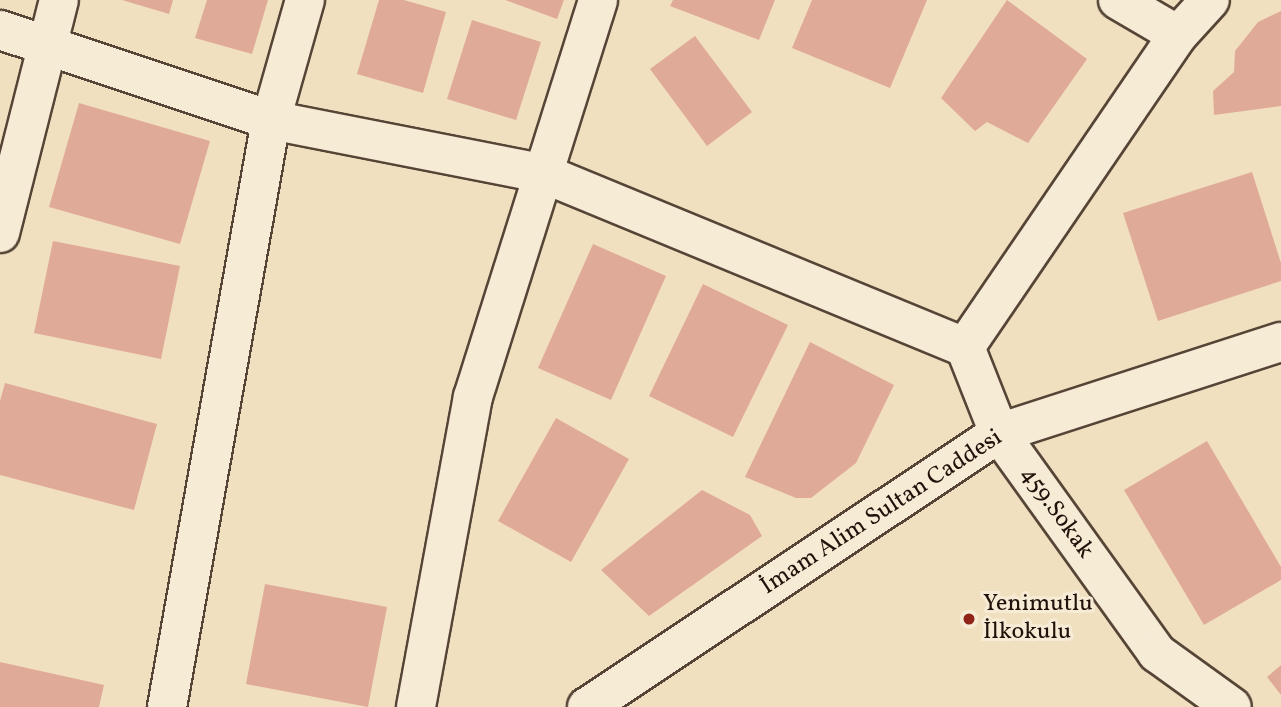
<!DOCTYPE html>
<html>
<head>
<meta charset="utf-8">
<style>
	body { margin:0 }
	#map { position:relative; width:1281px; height:707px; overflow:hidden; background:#f1e0bf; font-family:Vollkorn,serif }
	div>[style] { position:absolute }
	.building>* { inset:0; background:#e0aa98 }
	.roads { filter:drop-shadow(2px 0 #564537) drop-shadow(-2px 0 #564537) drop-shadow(0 2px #564537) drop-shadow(0 -2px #564537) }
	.minor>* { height:38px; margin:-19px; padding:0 19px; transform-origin:19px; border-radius:19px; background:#f6ebd5 }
	.dots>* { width:19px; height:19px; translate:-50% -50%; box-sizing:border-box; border:4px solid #f6ebd5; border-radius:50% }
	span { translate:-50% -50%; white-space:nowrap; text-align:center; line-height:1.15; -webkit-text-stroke:6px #f6ebd5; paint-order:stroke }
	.street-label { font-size:24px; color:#22110a }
	.poi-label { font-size:24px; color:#22110a }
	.left { translate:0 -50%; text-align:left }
</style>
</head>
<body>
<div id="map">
	<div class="building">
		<i style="clip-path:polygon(122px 0,173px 0,169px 14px)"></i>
		<i style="clip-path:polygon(207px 0,268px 0,252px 54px,195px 38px)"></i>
		<i style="clip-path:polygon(379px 0,404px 0,446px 12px,423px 93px,357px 74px)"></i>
		<i style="clip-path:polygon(505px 0,564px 0,557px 19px)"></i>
		<i style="clip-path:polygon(673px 0,775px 0,759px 40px,670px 6px)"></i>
		<i style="clip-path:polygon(812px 0,927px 0,890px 88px,792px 48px)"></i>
		<i style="clip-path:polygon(1007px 0,1087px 59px,1028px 143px,987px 122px,975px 131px,941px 98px)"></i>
		<i style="clip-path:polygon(1281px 11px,1281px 106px,1214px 115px,1213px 91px,1234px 72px,1235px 51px,1258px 22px)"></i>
		<i style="clip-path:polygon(472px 20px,541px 42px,516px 120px,447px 99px)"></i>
		<i style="clip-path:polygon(695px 36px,752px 112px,707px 146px,650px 69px)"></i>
		<i style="clip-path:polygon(79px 103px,210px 141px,180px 244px,49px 207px)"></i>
		<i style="clip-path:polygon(1252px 172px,1281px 263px,1281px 281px,1158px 321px,1123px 213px)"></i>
		<i style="clip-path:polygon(53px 241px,180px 266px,161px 359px,34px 333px)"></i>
		<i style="clip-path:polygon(593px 244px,666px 276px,611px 400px,538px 368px)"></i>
		<i style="clip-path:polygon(703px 284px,788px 325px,733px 437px,649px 396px)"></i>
		<i style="clip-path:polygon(810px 342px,894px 385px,856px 463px,811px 498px,796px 498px,745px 477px)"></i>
		<i style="clip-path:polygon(5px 383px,157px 424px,134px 510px,0 475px,0 401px)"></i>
		<i style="clip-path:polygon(556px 418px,629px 459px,571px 562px,498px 521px)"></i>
		<i style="clip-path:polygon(1207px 441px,1281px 567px,1281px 580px,1204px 625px,1124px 490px)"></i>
		<i style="clip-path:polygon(702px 490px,750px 515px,762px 536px,649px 616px,601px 570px)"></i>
		<i style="clip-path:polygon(265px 584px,387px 607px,368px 707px,246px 684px)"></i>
		<i style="clip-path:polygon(0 662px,104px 685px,99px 707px,0 707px)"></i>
		<i style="clip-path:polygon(1281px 665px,1281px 695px,1267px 677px)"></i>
	</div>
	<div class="roads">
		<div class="minor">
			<i style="left:1118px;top:0;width:69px;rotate:30.3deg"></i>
			<i style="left:0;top:30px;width:286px;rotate:18.4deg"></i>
			<i style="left:271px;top:120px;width:276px;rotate:11.1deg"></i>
			<i style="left:542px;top:173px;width:457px;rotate:22.4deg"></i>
			<i style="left:965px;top:347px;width:92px;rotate:68.4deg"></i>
			<i style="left:999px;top:433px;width:271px;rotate:54.3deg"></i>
			<i style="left:1157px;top:653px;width:92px;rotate:35.8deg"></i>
			<i style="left:0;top:233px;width:240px;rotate:-75.8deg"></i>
			<i style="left:965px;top:347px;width:378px;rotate:-55.7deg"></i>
			<i style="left:1178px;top:35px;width:47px;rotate:-47.6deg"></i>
			<i style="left:167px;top:707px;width:596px;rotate:-79.95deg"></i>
			<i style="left:271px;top:120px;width:125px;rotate:-74.2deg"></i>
			<i style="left:416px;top:707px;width:315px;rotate:-79.6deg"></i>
			<i style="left:473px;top:397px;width:416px;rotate:-72.5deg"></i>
			<i style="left:587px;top:707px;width:495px;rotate:-33.6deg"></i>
			<i style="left:999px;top:433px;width:296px;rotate:-17.9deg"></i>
		</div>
	</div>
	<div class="dots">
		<i style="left:969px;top:619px;background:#8f2418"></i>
	</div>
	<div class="street-label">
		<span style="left:882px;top:513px;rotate:-33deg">İmam Alim Sultan Caddesi</span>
		<span style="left:1056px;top:513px;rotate:54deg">459.Sokak</span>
	</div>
	<div class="poi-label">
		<span class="left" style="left:983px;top:619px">Yenimutlu<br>İlkokulu</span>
	</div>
</div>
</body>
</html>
